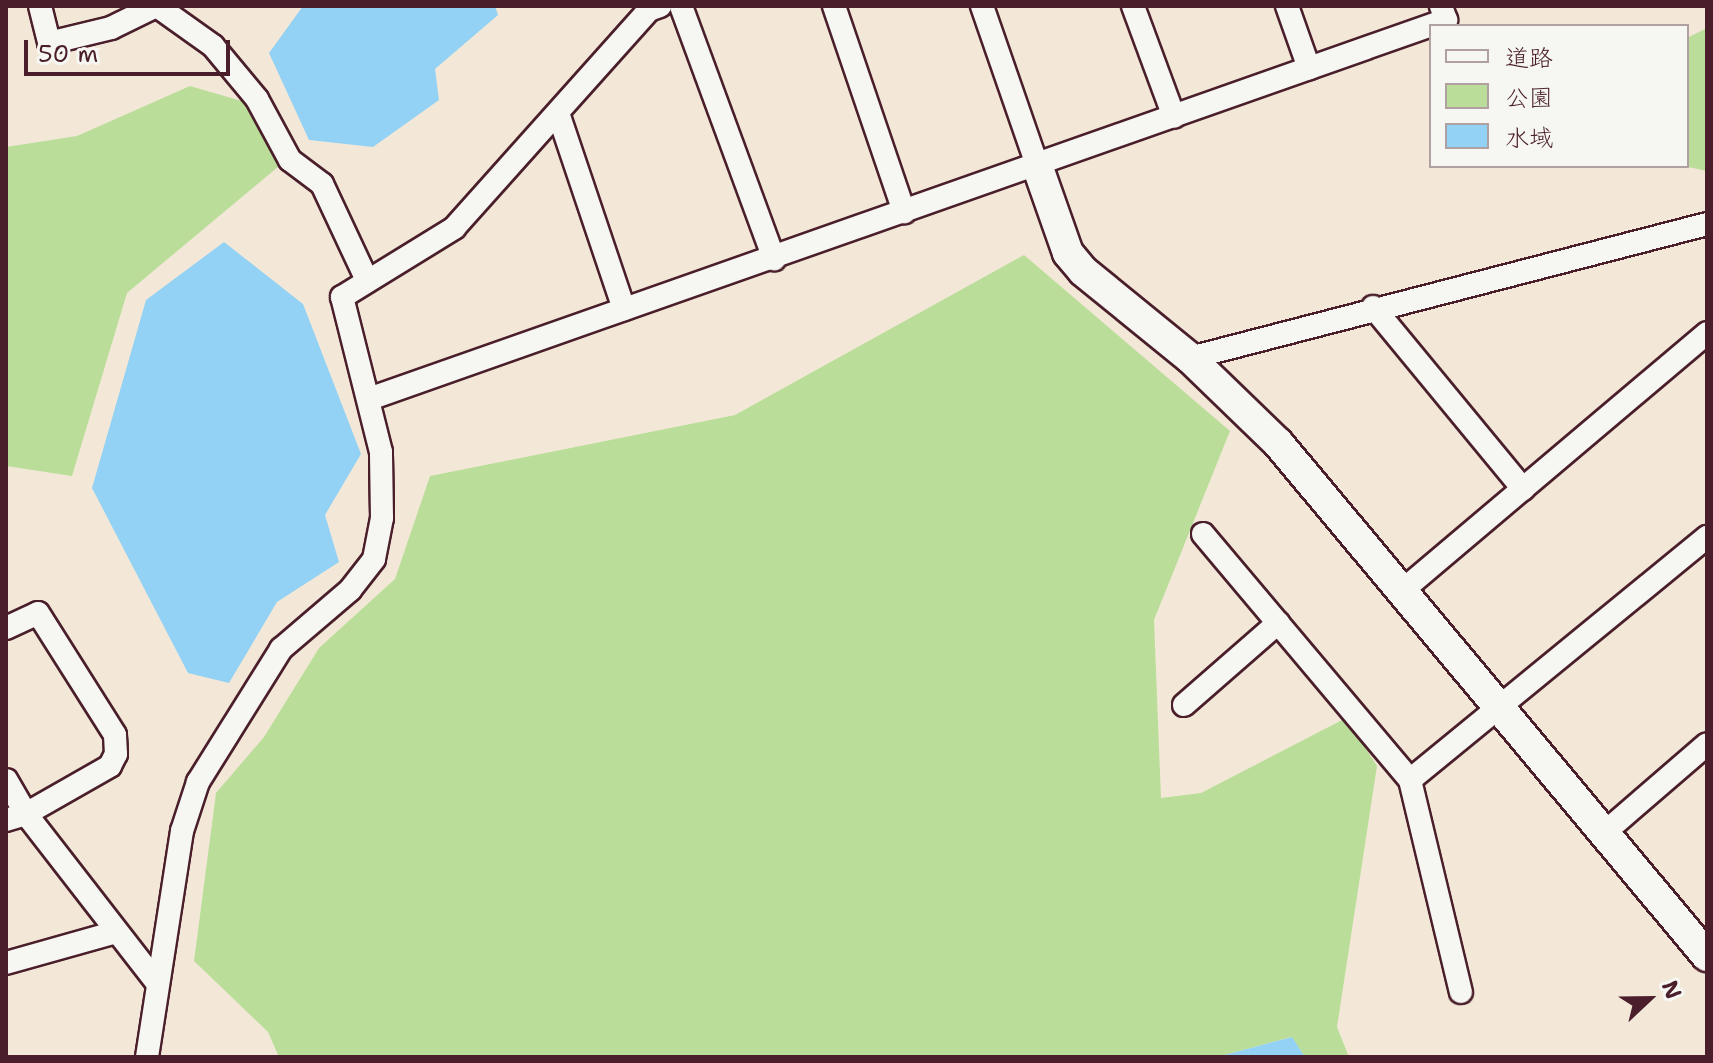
<!DOCTYPE html>
<html>
<head>
<meta charset="utf-8">
<style>
	body { margin:0 }
	#map { position:relative; width:1713px; height:1063px; overflow:hidden; background:#f3e8d8; font-family:"Shantell Sans","Klee One",sans-serif }
	div>[style] { position:absolute }
	.green>* { inset:0; background:#bade99 }
	.water>* { inset:0; background:#93d2f4 }
	.roads { filter:drop-shadow(2px 0 #4a1f2b) drop-shadow(-2px 0 #4a1f2b) drop-shadow(0 2px #4a1f2b) drop-shadow(0 -2px #4a1f2b) }
	.street>* { height:22px; margin:-11px; padding:0 11px; transform-origin:11px; border-radius:11px; background:#f6f6f2 }
	.secondary>* { height:30px; margin:-15px; padding:0 15px; transform-origin:15px; border-radius:15px; background:#f6f6f2 }
	span { translate:-50% -50%; white-space:nowrap; text-align:center; line-height:1.15; -webkit-text-stroke:8px #f6f6f2; paint-order:stroke }
	.frame { position:absolute; inset:0; border:8px solid #4a1f2b; pointer-events:none }
	.legend { position:absolute; left:1429px; top:24px; width:260px; height:144px; box-sizing:border-box; background:#f6f6f2; border:2px solid #b1a0a2; margin:0; padding:10px 14px; list-style:none; font-size:24px; color:#4a1f2b }
	.legend li { display:flex; align-items:center; gap:16px; height:40px }
	.legend b { width:40px; border:2px solid #b1a0a2 }
	.north { position:absolute; left:1609px; top:959px; width:80px; height:80px; -webkit-text-stroke:6px #f6f6f2; paint-order:stroke; rotate:68deg; font-size:22px; font-weight:700; line-height:32px; text-align:center; color:#4a1f2b }
	.north::after { content:''; display:block; margin:auto; width:28px; height:36px; background:#4a1f2b; clip-path:polygon(50% 0,100% 100%,50% 72%,0 100%) }
	.scale { position:absolute; left:24px; top:40px; width:206px; height:36px; box-sizing:border-box; border:4px solid #4a1f2b; border-top:0; padding-left:10px; font-size:24px; line-height:28px; white-space:nowrap; color:#4a1f2b; -webkit-text-stroke:6px #f6f6f2; paint-order:stroke }
</style>
</head>
<body>
<div id="map">
	<div class="green">
		<i style="clip-path:polygon(1707px 28px,1707px 171px,1684px 166px,1687px 38px)"></i>
		<i style="clip-path:polygon(190px 86px,252px 104px,285px 161px,127px 293px,72px 476px,6px 466px,6px 147px,77px 136px)"></i>
		<i style="clip-path:polygon(1024px 255px,1230px 431px,1154px 620px,1161px 798px,1201px 793px,1346px 718px,1377px 766px,1337px 1027px,1349px 1057px,1305px 1057px,1291px 1037px,1217px 1057px,279px 1057px,268px 1032px,194px 961px,216px 793px,264px 737px,319px 648px,395px 579px,430px 476px,735px 415px)"></i>
	</div>
	<div class="water">
		<i style="clip-path:polygon(303px 6px,495px 6px,498px 15px,435px 69px,439px 100px,373px 147px,309px 140px,269px 53px)"></i>
		<i style="clip-path:polygon(224px 242px,303px 304px,361px 454px,325px 515px,339px 562px,277px 602px,229px 683px,188px 673px,92px 488px,146px 300px)"></i>
		<i style="clip-path:polygon(1292px 1037px,1305px 1057px,1217px 1057px)"></i>
	</div>
	<div class="roads">
		<div class="street">
			<i style="left:40px;top:6px;width:38px;rotate:76deg"></i>
			<i style="left:49px;top:43px;width:64px;rotate:-13.6deg"></i>
			<i style="left:111px;top:28px;width:50px;rotate:-26.1deg"></i>
			<i style="left:157px;top:6px;width:69px;rotate:35.5deg"></i>
			<i style="left:213px;top:46px;width:69px;rotate:50.3deg"></i>
			<i style="left:257px;top:99px;width:69px;rotate:61.6deg"></i>
			<i style="left:290px;top:160px;width:40px;rotate:37deg"></i>
			<i style="left:322px;top:184px;width:106px;rotate:64.9deg"></i>
			<i style="left:681px;top:6px;width:270px;rotate:69.8deg"></i>
			<i style="left:834px;top:6px;width:218px;rotate:71.2deg"></i>
			<i style="left:982px;top:6px;width:168px;rotate:70.9deg"></i>
			<i style="left:1133px;top:6px;width:118px;rotate:69.7deg"></i>
			<i style="left:1287px;top:6px;width:66px;rotate:70.5deg"></i>
			<i style="left:558px;top:113px;width:207px;rotate:71.4deg"></i>
			<i style="left:1373px;top:307px;width:236px;rotate:50.5deg"></i>
			<i style="left:1190px;top:358px;width:534px;rotate:-14.53deg"></i>
			<i style="left:369px;top:399px;width:1142px;rotate:-19.39deg"></i>
			<i style="left:1446px;top:20px;width:15px;rotate:-110deg"></i>
			<i style="left:1203px;top:534px;width:322px;rotate:49.9deg"></i>
			<i style="left:1410px;top:780px;width:218px;rotate:76.5deg"></i>
			<i style="left:1403px;top:590px;width:398px;rotate:-40.2deg"></i>
			<i style="left:6px;top:628px;width:35px;rotate:-25deg"></i>
			<i style="left:38px;top:613px;width:144px;rotate:57.7deg"></i>
			<i style="left:115px;top:735px;width:19px;rotate:87deg"></i>
			<i style="left:116px;top:754px;width:13px;rotate:117deg"></i>
			<i style="left:110px;top:766px;width:97px;rotate:150.3deg"></i>
			<i style="left:26px;top:814px;width:39px;rotate:-120deg"></i>
			<i style="left:1184px;top:705px;width:125px;rotate:-41.1deg"></i>
			<i style="left:1410px;top:780px;width:384px;rotate:-39.3deg"></i>
			<i style="left:6px;top:820px;width:21px;rotate:-17deg"></i>
			<i style="left:26px;top:814px;width:214px;rotate:52.2deg"></i>
			<i style="left:1604px;top:833px;width:136px;rotate:-40.8deg"></i>
			<i style="left:6px;top:963px;width:114px;rotate:-15.7deg"></i>
			<i style="left:147px;top:1057px;width:229px;rotate:-81.2deg"></i>
			<i style="left:182px;top:831px;width:52px;rotate:-71.9deg"></i>
			<i style="left:198px;top:782px;width:157px;rotate:-58deg"></i>
			<i style="left:281px;top:649px;width:91px;rotate:-40.5deg"></i>
			<i style="left:350px;top:590px;width:39px;rotate:-52deg"></i>
			<i style="left:374px;top:559px;width:42px;rotate:-79deg"></i>
			<i style="left:382px;top:518px;width:66px;rotate:-90.9deg"></i>
			<i style="left:381px;top:452px;width:160px;rotate:-104.1deg"></i>
			<i style="left:342px;top:297px;width:132px;rotate:-31.6deg"></i>
			<i style="left:454px;top:228px;width:292px;rotate:-48.2deg"></i>
			<i style="left:649px;top:10px;width:12px;rotate:-20deg"></i>
		</div>
		<div class="secondary">
			<i style="left:1037px;top:165px;width:93px;rotate:70.6deg"></i>
			<i style="left:1068px;top:253px;width:23px;rotate:50deg"></i>
			<i style="left:1083px;top:271px;width:138px;rotate:39.1deg"></i>
			<i style="left:1190px;top:358px;width:122px;rotate:44deg"></i>
			<i style="left:1278px;top:443px;width:669px;rotate:50.1deg"></i>
		</div>
	</div>
	<div class="frame"></div>
	<ul class="legend">
	<li><b style="height:10px;background:#f6f6f2"></b>道路</li>
	<li><b style="height:22px;background:#bade99"></b>公園</li>
	<li><b style="height:22px;background:#93d2f4"></b>水域</li>
	</ul>
	<div class="north">N</div>
	<div class="scale">50 m</div>
</div>
</body>
</html>
